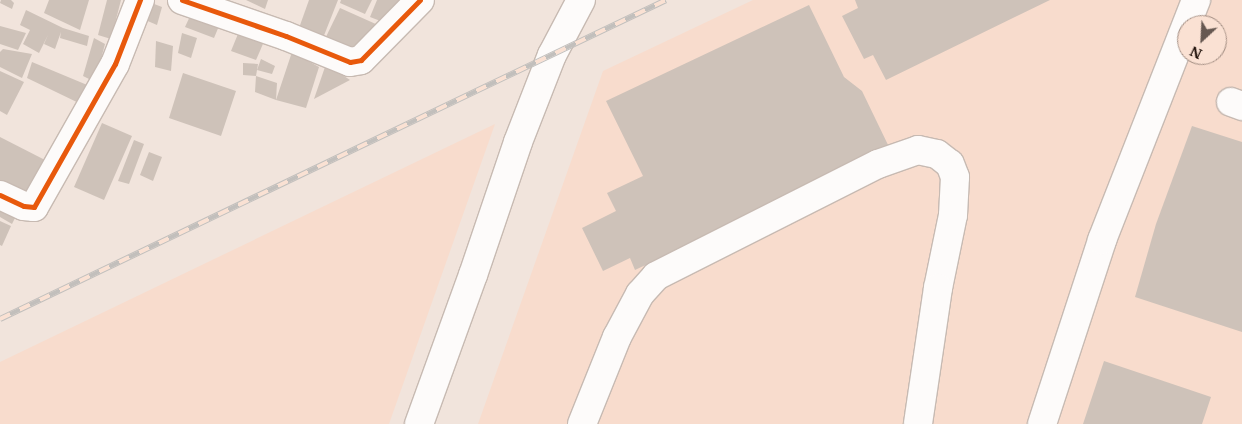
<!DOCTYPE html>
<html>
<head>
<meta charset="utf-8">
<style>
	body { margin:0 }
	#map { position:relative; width:1242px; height:424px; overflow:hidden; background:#f1e4dc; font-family:Merriweather,serif }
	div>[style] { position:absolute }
	.built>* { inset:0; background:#f8dccd }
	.building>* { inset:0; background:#cec2b9 }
	.roads { filter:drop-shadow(1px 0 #c7bab2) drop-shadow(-1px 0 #c7bab2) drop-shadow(0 1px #c7bab2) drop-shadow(0 -1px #c7bab2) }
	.minor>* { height:28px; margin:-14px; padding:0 14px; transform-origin:14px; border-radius:14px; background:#fdfbfa }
	.major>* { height:28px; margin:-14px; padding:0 14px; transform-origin:14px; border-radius:14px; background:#fdfbfa }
	.rail>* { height:5.5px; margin-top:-2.75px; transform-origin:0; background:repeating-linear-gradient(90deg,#fae1d3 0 11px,#c2bfbc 0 22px); box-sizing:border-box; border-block:1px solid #c2bfbc }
	.cycleway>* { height:5px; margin:-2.5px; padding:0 2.5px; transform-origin:2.5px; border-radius:2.5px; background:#e8590c }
	span { translate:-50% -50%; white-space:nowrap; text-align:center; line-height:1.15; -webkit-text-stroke:5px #fae1d3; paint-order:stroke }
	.north { position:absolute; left:1177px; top:15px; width:50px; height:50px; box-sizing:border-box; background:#fae1d3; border:1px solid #a18c81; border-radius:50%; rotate:205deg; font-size:14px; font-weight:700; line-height:20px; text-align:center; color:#1b0d06 }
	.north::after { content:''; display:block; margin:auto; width:18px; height:22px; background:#665851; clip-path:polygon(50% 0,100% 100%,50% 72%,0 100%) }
</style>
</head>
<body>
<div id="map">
	<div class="built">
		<i style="clip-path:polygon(evenodd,753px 0,1242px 0,1242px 424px,478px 424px,603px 71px,753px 0,1187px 25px,1217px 25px,1217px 55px,1187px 55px,1187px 25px)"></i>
		<i style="clip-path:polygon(495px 124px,389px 424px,0 424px,0 362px)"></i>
	</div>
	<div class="building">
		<i style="clip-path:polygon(1px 0,11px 0,14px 3px,12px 9px,0 3px)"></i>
		<i style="clip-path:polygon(49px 0,89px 0,80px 30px,44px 13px)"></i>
		<i style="clip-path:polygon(107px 0,121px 0,111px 39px,98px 35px)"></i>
		<i style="clip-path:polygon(246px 0,268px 0,265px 9px)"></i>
		<i style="clip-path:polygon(309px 0,338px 0,323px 38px,299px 28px)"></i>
		<i style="clip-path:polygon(341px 0,372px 0,365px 14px,340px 3px)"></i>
		<i style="clip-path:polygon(377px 0,409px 0,383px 22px,370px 17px)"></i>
		<i style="clip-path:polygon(855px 0,1050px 0,886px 80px,873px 55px,864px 59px,842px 16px,858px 8px)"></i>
		<i style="clip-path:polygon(149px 2px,162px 7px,157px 25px,143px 19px)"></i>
		<i style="clip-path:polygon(809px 5px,844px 77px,862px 91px,890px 149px,635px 270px,630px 258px,603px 271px,582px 228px,616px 211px,607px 193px,643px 176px,606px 101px)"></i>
		<i style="clip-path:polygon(340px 8px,378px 25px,349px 52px,323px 43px)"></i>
		<i style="clip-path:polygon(26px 10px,63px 28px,89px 36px,87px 46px,60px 38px,61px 32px,55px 49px,44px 44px,48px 35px,39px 53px,23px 44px,30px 30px,20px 25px)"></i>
		<i style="clip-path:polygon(192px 12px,219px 26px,214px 38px,185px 27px)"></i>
		<i style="clip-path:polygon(0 26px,26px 33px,18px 50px,0 44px)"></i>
		<i style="clip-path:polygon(240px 29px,266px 37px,256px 60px,231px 51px)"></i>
		<i style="clip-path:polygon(182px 33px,197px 38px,191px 58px,178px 53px)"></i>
		<i style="clip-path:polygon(94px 38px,105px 44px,95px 82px,83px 76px)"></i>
		<i style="clip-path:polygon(156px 41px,173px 46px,171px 71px,155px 67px)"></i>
		<i style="clip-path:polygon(3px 49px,32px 54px,22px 78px,0 67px,0 52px)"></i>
		<i style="clip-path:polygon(292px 52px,319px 67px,306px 108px,276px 100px)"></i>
		<i style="clip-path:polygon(261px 59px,275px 66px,272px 74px,257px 70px)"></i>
		<i style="clip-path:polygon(32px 62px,92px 87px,85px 106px,27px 78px)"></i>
		<i style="clip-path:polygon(243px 63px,258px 64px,256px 76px,243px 75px)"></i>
		<i style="clip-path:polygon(326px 64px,350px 80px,314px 99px)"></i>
		<i style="clip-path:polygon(0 71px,24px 82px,7px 115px,0 111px)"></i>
		<i style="clip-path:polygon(183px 73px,236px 91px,221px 136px,169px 118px)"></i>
		<i style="clip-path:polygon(256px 76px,277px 83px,276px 100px,255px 92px)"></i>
		<i style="clip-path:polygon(102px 123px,132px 136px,104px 200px,74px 187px)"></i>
		<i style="clip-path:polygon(1192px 126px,1242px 142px,1242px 332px,1135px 297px,1156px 224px)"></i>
		<i style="clip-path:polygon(0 137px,45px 160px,25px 200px,0 187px)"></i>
		<i style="clip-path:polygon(134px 140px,144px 144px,129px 184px,118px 181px)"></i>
		<i style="clip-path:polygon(149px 152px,162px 157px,153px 181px,140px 175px)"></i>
		<i style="clip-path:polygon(0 211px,15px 218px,12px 224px,0 217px)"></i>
		<i style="clip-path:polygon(0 221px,11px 226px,2px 246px,0 245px)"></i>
		<i style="clip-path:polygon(1104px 361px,1211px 397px,1202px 424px,1083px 424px)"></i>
	</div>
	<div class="roads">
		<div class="minor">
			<i style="left:182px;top:0;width:110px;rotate:19.1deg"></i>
			<i style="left:286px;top:36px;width:69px;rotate:22.1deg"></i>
			<i style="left:350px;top:62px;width:11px;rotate:-10deg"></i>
			<i style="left:361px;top:60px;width:84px;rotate:-45.5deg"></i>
			<i style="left:1231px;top:102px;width:12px;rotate:20deg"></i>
			<i style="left:0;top:195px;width:26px;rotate:25deg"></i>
			<i style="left:24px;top:206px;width:10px;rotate:6deg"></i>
			<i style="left:34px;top:207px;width:164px;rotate:-60.5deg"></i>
			<i style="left:115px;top:64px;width:69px;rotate:-68.7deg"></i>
			<i style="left:582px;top:424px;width:94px;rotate:-68.1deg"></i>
			<i style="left:617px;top:337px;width:49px;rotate:-61.9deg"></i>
			<i style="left:640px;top:294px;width:24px;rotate:-48deg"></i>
			<i style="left:656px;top:276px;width:249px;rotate:-26.8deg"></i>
			<i style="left:878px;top:164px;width:42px;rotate:-19.3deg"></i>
			<i style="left:918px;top:150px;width:19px;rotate:12deg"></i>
			<i style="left:937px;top:154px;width:16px;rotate:38deg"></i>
			<i style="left:950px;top:164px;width:14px;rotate:69deg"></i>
			<i style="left:955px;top:177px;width:38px;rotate:93deg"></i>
			<i style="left:953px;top:215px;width:75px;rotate:101.6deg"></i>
			<i style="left:938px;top:288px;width:137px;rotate:98.4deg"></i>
			<i style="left:1042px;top:424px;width:194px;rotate:-71.9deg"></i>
			<i style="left:1102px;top:240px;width:258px;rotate:-68.6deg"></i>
		</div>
		<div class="major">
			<i style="left:419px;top:424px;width:158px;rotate:-70.1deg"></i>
			<i style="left:473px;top:275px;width:140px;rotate:-71.3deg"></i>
			<i style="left:518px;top:142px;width:93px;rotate:-68.7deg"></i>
			<i style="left:552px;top:55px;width:62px;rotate:-62.2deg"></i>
		</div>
	</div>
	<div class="rail">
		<i style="left:0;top:319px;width:738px;rotate:-25.59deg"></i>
	</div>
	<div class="cycleway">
		<i style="left:182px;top:0;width:110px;rotate:19.1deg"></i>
		<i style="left:286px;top:36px;width:69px;rotate:22.1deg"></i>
		<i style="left:350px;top:62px;width:11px;rotate:-10deg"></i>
		<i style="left:361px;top:60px;width:84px;rotate:-45.5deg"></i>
		<i style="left:0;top:195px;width:26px;rotate:25deg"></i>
		<i style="left:24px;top:206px;width:10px;rotate:6deg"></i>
		<i style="left:34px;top:207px;width:164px;rotate:-60.5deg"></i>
		<i style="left:115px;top:64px;width:69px;rotate:-68.7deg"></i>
	</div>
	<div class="north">N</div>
</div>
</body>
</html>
